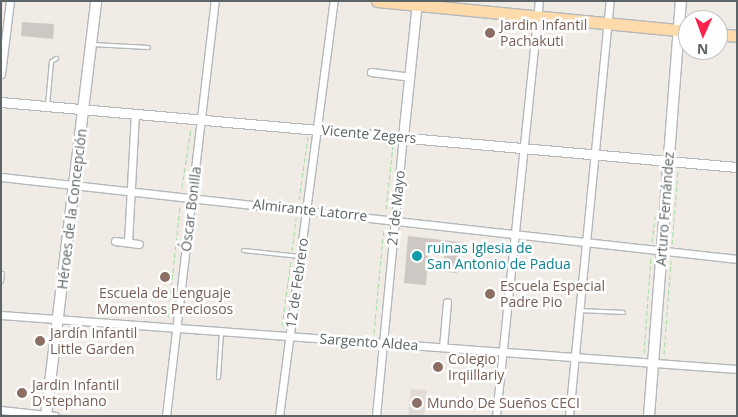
<!DOCTYPE html>
<html>
<head>
<meta charset="utf-8">
<style>
	body { margin:0 }
	#map { position:relative; width:738px; height:417px; overflow:hidden; background:#f0ebe5; font-family:"Open Sans",sans-serif }
	div>[style] { position:absolute }
	.education>* { inset:0; background:#e3dcd6 }
	.building>* { inset:0; background:#cec8c4 }
	.path>* { height:1px; margin-top:-0.5px; transform-origin:0; background:repeating-linear-gradient(90deg,#a2dda1 0 5px,transparent 0 7.5px) }
	.roads { filter:drop-shadow(1px 0 #b3b8bb) drop-shadow(-1px 0 #b3b8bb) drop-shadow(0 1px #b3b8bb) drop-shadow(0 -1px #b3b8bb) }
	.service>* { height:3px; margin:-1.5px; padding:0 1.5px; transform-origin:1.5px; border-radius:1.5px; background:#fff }
	.minor>* { height:7px; margin:-3.5px; padding:0 3.5px; transform-origin:3.5px; border-radius:3.5px; background:#fff }
	.tertiary>* { height:9px; margin:-4.5px; padding:0 4.5px; transform-origin:4.5px; border-radius:4.5px; background:#fff }
	.secondary>* { height:10px; margin:-5px; padding:0 5px; transform-origin:5px; border-radius:5px; background:#fff }
	.primary>* { height:11px; margin:-5.5px; padding:0 5.5px; transform-origin:5.5px; border-radius:5.5px; background:#ffdaab }
	.dots>* { width:14px; height:14px; translate:-50% -50%; box-sizing:border-box; border:2px solid #fff; border-radius:50% }
	span { translate:-50% -50%; white-space:nowrap; text-align:center; line-height:1.15; -webkit-text-stroke:5px #fff; paint-order:stroke }
	.education-label { font-size:14px; color:#785e54 }
	.left { translate:0 -50%; text-align:left }
	.street-label { font-size:14px; color:#5d6467 }
	.culture-label { font-size:14px; color:#0d838f }
	.frame { position:absolute; inset:0; border:2px solid #5d6467; pointer-events:none }
	.north { position:absolute; left:678px; top:10px; width:50px; height:50px; box-sizing:border-box; background:#fff; border:1px solid #bec1c2; border-radius:50%; rotate:182deg; font-size:14px; font-weight:700; line-height:20px; text-align:center; color:#5d6467 }
	.north::after { content:''; display:block; margin:auto; width:18px; height:22px; background:#f9224d; clip-path:polygon(50% 0,100% 100%,50% 72%,0 100%) }
</style>
</head>
<body>
<div id="map">
	<div class="education">
		<i style="clip-path:polygon(411px 389px,427px 390px,424px 416px,408px 416px)"></i>
	</div>
	<div class="building">
		<i style="clip-path:polygon(22px 22px,54px 24px,53px 39px,21px 36px)"></i>
		<i style="clip-path:polygon(evenodd,408px 236px,460px 242px,457px 273px,427px 270px,426px 285px,404px 283px,408px 236px,429px 250px,445px 251px,443px 264px,428px 262px,429px 250px)"></i>
	</div>
	<div class="path">
		<i style="left:182px;top:187px;width:60px;rotate:-81.3deg"></i>
		<i style="left:299px;top:200px;width:64px;rotate:-81.9deg"></i>
		<i style="left:386px;top:209px;width:64px;rotate:-83.8deg"></i>
		<i style="left:652px;top:242px;width:26px;rotate:-83deg"></i>
		<i style="left:672px;top:244px;width:73px;rotate:-85.3deg"></i>
		<i style="left:292px;top:251px;width:33px;rotate:-83deg"></i>
		<i style="left:168px;top:317px;width:112px;rotate:-83.8deg"></i>
		<i style="left:282px;top:326px;width:67px;rotate:-82.2deg"></i>
		<i style="left:374px;top:333px;width:105px;rotate:-84.6deg"></i>
		<i style="left:644px;top:353px;width:97px;rotate:-85.9deg"></i>
		<i style="left:664px;top:354px;width:94px;rotate:-85.7deg"></i>
	</div>
	<div class="roads">
		<div class="service">
			<i style="left:92px;top:44px;width:56px;rotate:3.1deg"></i>
			<i style="left:47px;top:105px;width:44px;rotate:-84.8deg"></i>
			<i style="left:51px;top:61px;width:6px;rotate:-31deg"></i>
			<i style="left:243px;top:250px;width:57px;rotate:6deg"></i>
			<i style="left:1px;top:281px;width:8px;rotate:-83deg"></i>
			<i style="left:580px;top:310px;width:43px;rotate:2.7deg"></i>
			<i style="left:218px;top:377px;width:45px;rotate:-86.2deg"></i>
		</div>
		<div class="minor">
			<i style="left:371px;top:72px;width:39px;rotate:7deg"></i>
			<i style="left:1px;top:74px;width:74px;rotate:-83deg"></i>
			<i style="left:1px;top:177px;width:741px;rotate:6.36deg"></i>
			<i style="left:115px;top:241px;width:24px;rotate:7deg"></i>
			<i style="left:128px;top:242px;width:128px;rotate:-86.9deg"></i>
			<i style="left:1px;top:315px;width:738px;rotate:4.2deg"></i>
			<i style="left:443px;top:347px;width:45px;rotate:-84.9deg"></i>
			<i style="left:1px;top:410px;width:54px;rotate:6.3deg"></i>
			<i style="left:166px;top:416px;width:418px;rotate:-83.3deg"></i>
			<i style="left:279px;top:416px;width:419px;rotate:-82.5deg"></i>
			<i style="left:376px;top:416px;width:280px;rotate:-84.5deg"></i>
			<i style="left:496px;top:416px;width:417px;rotate:-84.1deg"></i>
			<i style="left:569px;top:416px;width:417px;rotate:-84.4deg"></i>
		</div>
		<div class="tertiary">
			<i style="left:1px;top:102px;width:739px;rotate:5.05deg"></i>
			<i style="left:403px;top:137px;width:137px;rotate:-84.1deg"></i>
		</div>
		<div class="secondary">
			<i style="left:46px;top:416px;width:418px;rotate:-83.1deg"></i>
			<i style="left:649px;top:416px;width:416px;rotate:-85.6deg"></i>
		</div>
		<div class="primary">
			<i style="left:377px;top:1px;width:312px;rotate:5.5deg"></i>
			<i style="left:718px;top:34px;width:19px;rotate:6deg"></i>
		</div>
	</div>
	<div class="dots">
		<i style="left:490px;top:33px;background:#8d6e63"></i>
		<i style="left:417px;top:256px;background:#0f9aa8"></i>
		<i style="left:165px;top:277px;background:#8d6e63"></i>
		<i style="left:490px;top:294px;background:#8d6e63"></i>
		<i style="left:40px;top:341px;background:#8d6e63"></i>
		<i style="left:438px;top:367px;background:#8d6e63"></i>
		<i style="left:22px;top:393px;background:#8d6e63"></i>
		<i style="left:417px;top:403px;background:#8d6e63"></i>
	</div>
	<div class="education-label">
		<span class="left" style="left:500px;top:33px">Jardin Infantil<br>Pachakuti</span>
		<span class="left" style="left:500px;top:294px">Escuela Especial<br>Padre Pio</span>
		<span style="left:165px;top:301px">Escuela de Lenguaje<br>Momentos Preciosos</span>
		<span class="left" style="left:50px;top:341px">Jardín Infantil<br>Little Garden</span>
		<span class="left" style="left:448px;top:367px">Colegio<br>Irqiillariy</span>
		<span class="left" style="left:32px;top:393px">Jardin Infantil<br>D'stephano</span>
		<span class="left" style="left:427px;top:403px">Mundo De Sueños CECI</span>
	</div>
	<div class="street-label">
		<span style="left:369px;top:134px;rotate:5deg">Vicente Zegers</span>
		<span style="left:396px;top:208px;rotate:-84deg">21 de Mayo</span>
		<span style="left:72px;top:209px;rotate:-83deg">Héroes de la Concepción</span>
		<span style="left:191px;top:209px;rotate:-83deg">Óscar Bonilla</span>
		<span style="left:665px;top:209px;rotate:-86deg">Arturo Fernández</span>
		<span style="left:310px;top:210px;rotate:6deg">Almirante Latorre</span>
		<span style="left:297px;top:283px;rotate:-82deg">12 de Febrero</span>
		<span style="left:369px;top:342px;rotate:4deg">Sargento Aldea</span>
	</div>
	<div class="culture-label">
		<span class="left" style="left:427px;top:256px">ruinas Iglesia de<br>San Antonio de Padua</span>
	</div>
	<div class="frame"></div>
	<div class="north">N</div>
</div>
</body>
</html>
